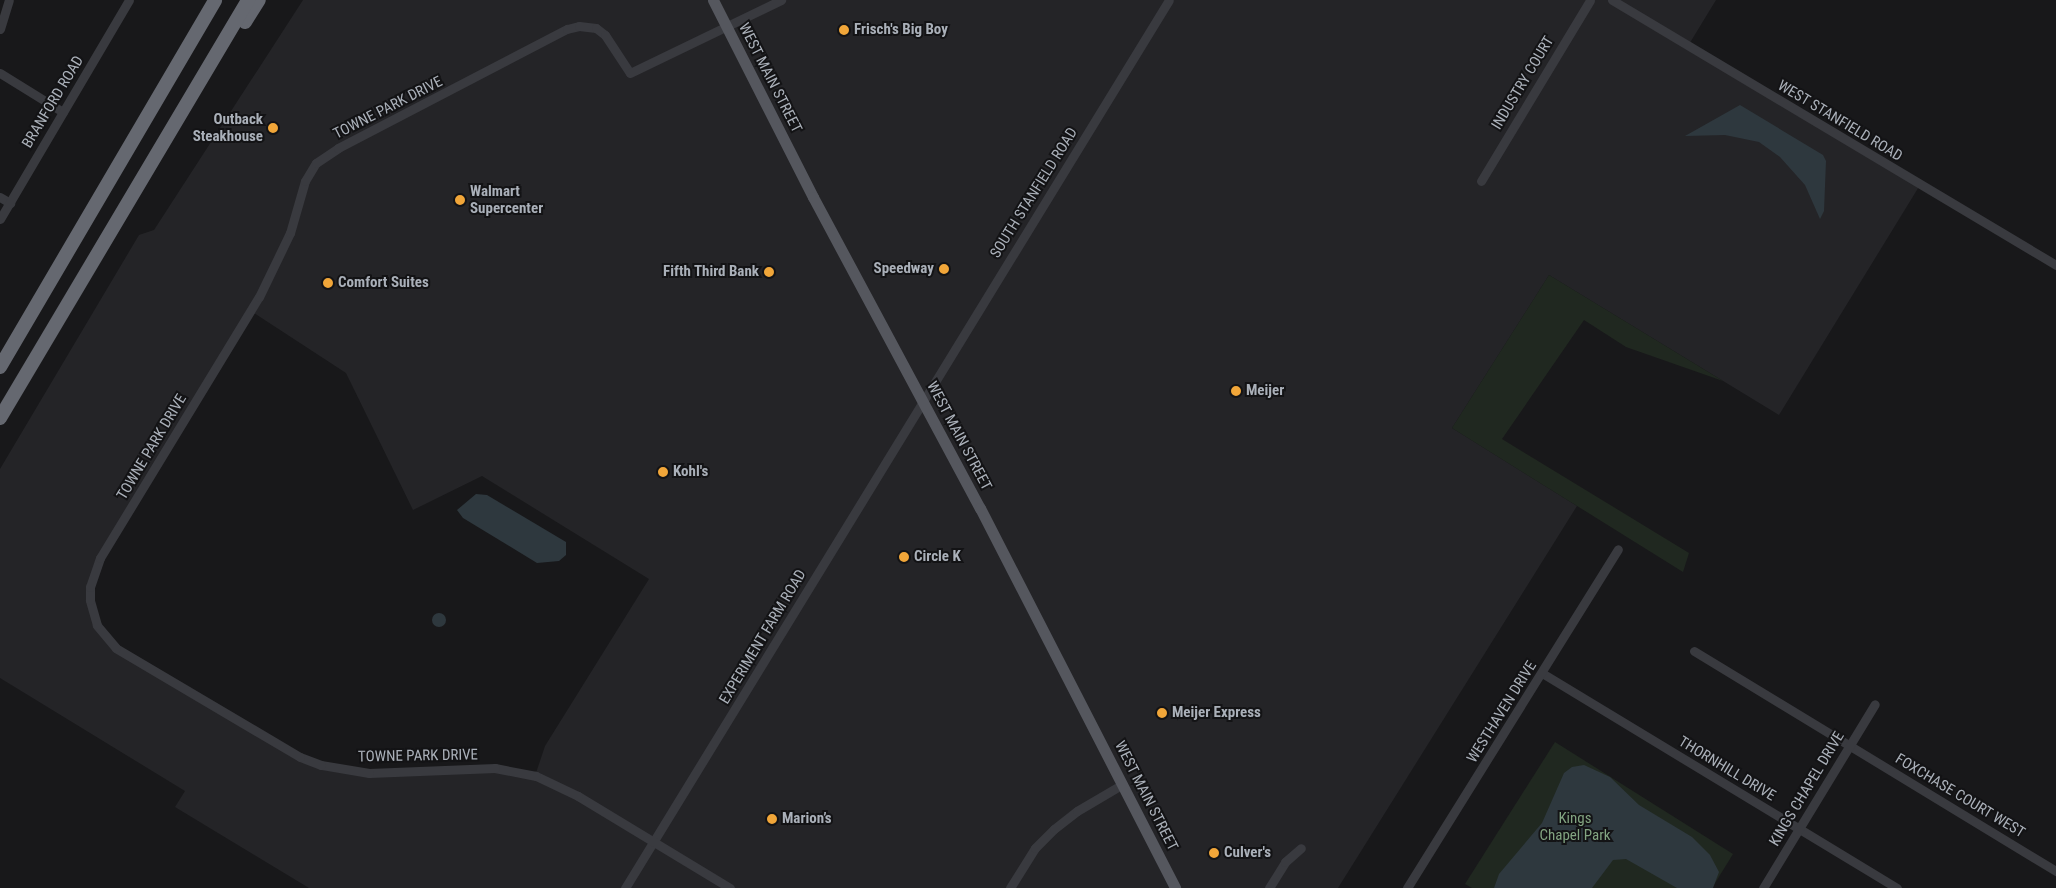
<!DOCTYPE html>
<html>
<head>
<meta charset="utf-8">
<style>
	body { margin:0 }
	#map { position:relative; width:2056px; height:888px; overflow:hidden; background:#18181a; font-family:"Roboto Condensed",sans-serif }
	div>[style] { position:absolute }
	.built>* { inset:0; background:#242427 }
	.green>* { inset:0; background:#202820 }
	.water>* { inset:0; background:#2e383e }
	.round { border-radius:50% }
	.minor>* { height:9px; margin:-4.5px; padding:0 4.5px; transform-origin:4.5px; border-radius:4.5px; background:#393a3f }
	.major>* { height:11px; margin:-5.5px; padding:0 5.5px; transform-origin:5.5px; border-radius:5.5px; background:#55575e }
	.highway>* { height:14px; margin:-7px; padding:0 7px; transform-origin:7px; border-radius:7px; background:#656870 }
	.dots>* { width:14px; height:14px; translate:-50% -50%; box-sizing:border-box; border:2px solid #131315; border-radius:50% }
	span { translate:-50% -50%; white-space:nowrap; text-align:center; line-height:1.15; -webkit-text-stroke:4px #131315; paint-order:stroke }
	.poi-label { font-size:15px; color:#aab0b9; font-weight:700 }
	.left { translate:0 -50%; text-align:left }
	.right { translate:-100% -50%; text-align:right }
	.street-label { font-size:15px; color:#aab0b9 }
	.park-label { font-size:15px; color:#82a481 }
</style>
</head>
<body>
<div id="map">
	<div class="built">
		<i style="clip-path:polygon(evenodd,303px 0,1716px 0,1688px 46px,1920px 185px,1779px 415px,1549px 275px,1452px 428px,1577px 506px,1338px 888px,309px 888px,175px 807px,185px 791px,0 678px,0 469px,139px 235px,154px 230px,303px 0,251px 311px,346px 373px,413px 510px,482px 476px,649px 579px,545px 746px,535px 776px,495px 768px,347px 770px,278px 747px,106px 638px,90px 600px,100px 558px,251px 311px)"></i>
	</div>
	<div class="green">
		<i style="clip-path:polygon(1549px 275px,1723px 381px,1626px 347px,1584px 320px,1502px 439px,1689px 553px,1683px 572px,1452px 428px)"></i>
		<i style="clip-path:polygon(1555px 742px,1733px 854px,1712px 888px,1472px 888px,1465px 884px)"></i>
	</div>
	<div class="water">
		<i style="clip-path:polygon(1740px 105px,1823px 155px,1826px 161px,1824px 211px,1820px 219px,1805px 185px,1780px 157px,1759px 142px,1725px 135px,1685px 136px)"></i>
		<i style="clip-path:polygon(476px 494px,487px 495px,566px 542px,566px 555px,559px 561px,537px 563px,463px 518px,457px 510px)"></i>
		<i class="round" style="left:432px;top:613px;width:14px;height:14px"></i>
		<i style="clip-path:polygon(1584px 765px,1610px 777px,1639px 805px,1692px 837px,1710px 855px,1719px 872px,1713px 888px,1677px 888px,1626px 859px,1613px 860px,1592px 888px,1494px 888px,1499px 874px,1542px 823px,1564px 773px,1572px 767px)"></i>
	</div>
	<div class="minor">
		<i style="left:1612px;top:0;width:517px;rotate:30.83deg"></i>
		<i style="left:0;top:29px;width:30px;rotate:-73deg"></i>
		<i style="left:0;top:73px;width:74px;rotate:31.8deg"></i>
		<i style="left:1481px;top:181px;width:211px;rotate:-58.9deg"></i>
		<i style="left:0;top:197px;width:12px;rotate:31deg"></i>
		<i style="left:0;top:219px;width:254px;rotate:-59.5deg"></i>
		<i style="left:1694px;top:651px;width:424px;rotate:31.3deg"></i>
		<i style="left:1542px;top:673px;width:415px;rotate:31.2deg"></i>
		<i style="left:625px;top:888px;width:1041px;rotate:-58.51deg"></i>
		<i style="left:730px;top:888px;width:178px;rotate:-148.8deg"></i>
		<i style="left:578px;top:796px;width:47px;rotate:-154.5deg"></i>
		<i style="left:536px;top:776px;width:42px;rotate:-169deg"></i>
		<i style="left:495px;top:768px;width:126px;rotate:177.7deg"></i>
		<i style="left:369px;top:773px;width:49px;rotate:-170.5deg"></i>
		<i style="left:321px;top:765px;width:22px;rotate:-159deg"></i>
		<i style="left:300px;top:757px;width:214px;rotate:-149.4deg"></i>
		<i style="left:116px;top:648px;width:30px;rotate:-130deg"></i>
		<i style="left:97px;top:625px;width:26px;rotate:-106deg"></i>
		<i style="left:90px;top:600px;width:13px;rotate:-90deg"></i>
		<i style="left:90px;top:587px;width:31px;rotate:-71deg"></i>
		<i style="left:100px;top:558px;width:306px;rotate:-58.7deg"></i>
		<i style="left:259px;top:297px;width:71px;rotate:-64.2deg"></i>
		<i style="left:290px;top:233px;width:54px;rotate:-73.9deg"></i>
		<i style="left:305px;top:181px;width:21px;rotate:-59deg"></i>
		<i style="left:316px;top:163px;width:27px;rotate:-34deg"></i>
		<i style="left:338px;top:148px;width:258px;rotate:-27.5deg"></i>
		<i style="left:567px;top:29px;width:12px;rotate:-14deg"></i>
		<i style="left:579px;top:26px;width:17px;rotate:7deg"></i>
		<i style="left:596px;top:28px;width:11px;rotate:38deg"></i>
		<i style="left:605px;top:35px;width:45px;rotate:56.7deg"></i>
		<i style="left:630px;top:73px;width:168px;rotate:-25.8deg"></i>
		<i style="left:1010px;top:888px;width:47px;rotate:-58deg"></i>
		<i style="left:1035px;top:848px;width:27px;rotate:-45deg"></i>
		<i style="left:1054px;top:829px;width:29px;rotate:-38deg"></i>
		<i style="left:1077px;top:811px;width:53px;rotate:-30.4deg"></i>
		<i style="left:1269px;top:888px;width:31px;rotate:-58deg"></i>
		<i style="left:1285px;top:862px;width:21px;rotate:-41deg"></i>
		<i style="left:1407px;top:888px;width:399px;rotate:-58.1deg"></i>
		<i style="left:1763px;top:888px;width:215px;rotate:-58.7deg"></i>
	</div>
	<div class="major">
		<i style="left:713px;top:0;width:221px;rotate:63.1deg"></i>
		<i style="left:813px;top:197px;width:353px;rotate:61.8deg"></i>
		<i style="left:980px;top:508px;width:427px;rotate:62.8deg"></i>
	</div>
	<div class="highway">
		<i style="left:245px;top:22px;width:26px;rotate:-58deg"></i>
		<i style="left:0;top:367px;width:425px;rotate:-59.6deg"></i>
		<i style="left:0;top:418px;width:486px;rotate:-59.3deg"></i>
	</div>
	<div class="dots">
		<i style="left:844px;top:30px;background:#f1a639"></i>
		<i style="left:273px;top:128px;background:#f1a639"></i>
		<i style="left:460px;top:200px;background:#f1a639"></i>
		<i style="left:944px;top:269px;background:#f1a639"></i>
		<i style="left:769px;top:272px;background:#f1a639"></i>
		<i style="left:328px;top:283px;background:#f1a639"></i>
		<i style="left:1236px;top:391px;background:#f1a639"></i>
		<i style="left:663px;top:472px;background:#f1a639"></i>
		<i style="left:904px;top:557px;background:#f1a639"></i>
		<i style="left:1162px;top:713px;background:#f1a639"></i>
		<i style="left:772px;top:819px;background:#f1a639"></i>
		<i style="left:1214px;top:853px;background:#f1a639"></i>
	</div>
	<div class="poi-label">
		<span class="left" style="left:854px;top:30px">Frisch's Big Boy</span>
		<span class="right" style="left:263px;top:128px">Outback<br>Steakhouse</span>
		<span class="left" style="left:470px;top:200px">Walmart<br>Supercenter</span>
		<span class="right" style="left:934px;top:269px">Speedway</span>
		<span class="right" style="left:759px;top:272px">Fifth Third Bank</span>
		<span class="left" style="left:338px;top:283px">Comfort Suites</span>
		<span class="left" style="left:1246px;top:391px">Meijer</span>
		<span class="left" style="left:673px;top:472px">Kohl's</span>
		<span class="left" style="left:914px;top:557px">Circle K</span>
		<span class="left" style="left:1172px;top:713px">Meijer Express</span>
		<span class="left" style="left:782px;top:819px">Marion’s</span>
		<span class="left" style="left:1224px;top:853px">Culver's</span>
	</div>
	<div class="street-label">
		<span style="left:770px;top:78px;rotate:63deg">WEST MAIN STREET</span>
		<span style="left:1523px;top:83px;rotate:-59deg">INDUSTRY COURT</span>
		<span style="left:53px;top:102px;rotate:-59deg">BRANFORD ROAD</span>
		<span style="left:388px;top:108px;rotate:-27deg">TOWNE PARK DRIVE</span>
		<span style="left:1840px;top:121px;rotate:31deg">WEST STANFIELD ROAD</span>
		<span style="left:1034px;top:193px;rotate:-58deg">SOUTH STANFIELD ROAD</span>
		<span style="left:959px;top:436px;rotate:62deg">WEST MAIN STREET</span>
		<span style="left:152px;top:447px;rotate:-59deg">TOWNE PARK DRIVE</span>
		<span style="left:763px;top:637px;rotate:-59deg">EXPERIMENT FARM ROAD</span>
		<span style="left:1502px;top:712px;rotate:-58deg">WESTHAVEN DRIVE</span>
		<span style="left:418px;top:756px;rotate:-1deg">TOWNE PARK DRIVE</span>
		<span style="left:1727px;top:769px;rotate:31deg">THORNHILL DRIVE</span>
		<span style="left:1807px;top:789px;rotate:-59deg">KINGS CHAPEL DRIVE</span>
		<span style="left:1146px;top:796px;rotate:63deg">WEST MAIN STREET</span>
		<span style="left:1960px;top:796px;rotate:31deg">FOXCHASE COURT WEST</span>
	</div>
	<div class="park-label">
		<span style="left:1575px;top:827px">Kings<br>Chapel Park</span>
	</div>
</div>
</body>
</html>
